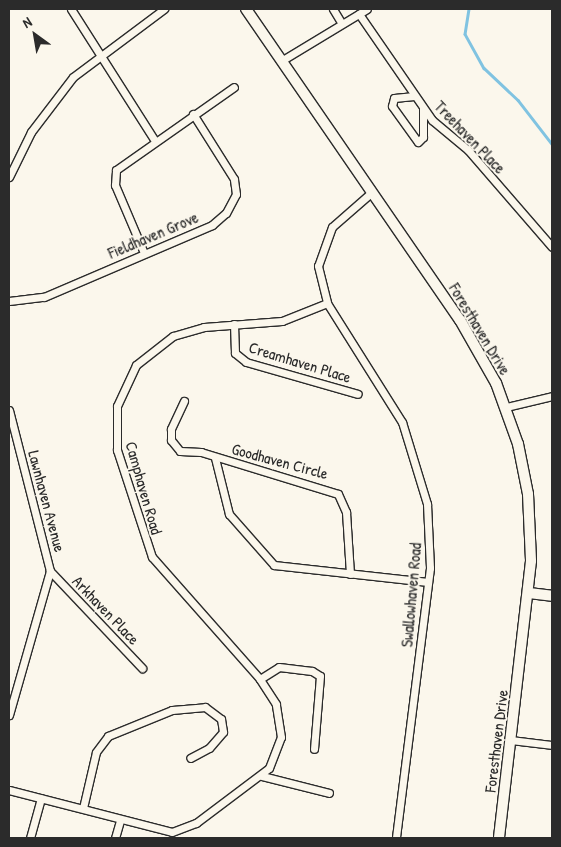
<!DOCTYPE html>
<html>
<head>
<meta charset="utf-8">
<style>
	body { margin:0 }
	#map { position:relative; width:561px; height:847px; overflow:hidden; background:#fbf7ec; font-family:"Patrick Hand",sans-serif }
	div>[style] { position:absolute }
	.stream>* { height:2.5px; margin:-1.25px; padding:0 1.25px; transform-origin:1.25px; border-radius:1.25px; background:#80c3e1 }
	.roads { filter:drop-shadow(1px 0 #2b2b2b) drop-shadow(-1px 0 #2b2b2b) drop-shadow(0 1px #2b2b2b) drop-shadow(0 -1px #2b2b2b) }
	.street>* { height:7px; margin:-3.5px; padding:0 3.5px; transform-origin:3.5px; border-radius:3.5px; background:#fbf7ec }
	.secondary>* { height:10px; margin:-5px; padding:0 5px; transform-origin:5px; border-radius:5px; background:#fbf7ec }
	span { translate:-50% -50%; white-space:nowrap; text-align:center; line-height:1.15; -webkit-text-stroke:4px #fbf7ec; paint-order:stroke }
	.street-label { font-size:16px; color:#2b2b2b }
	.frame { position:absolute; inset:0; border:10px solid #2b2b2b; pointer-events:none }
	.north { position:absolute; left:10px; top:10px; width:50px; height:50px; -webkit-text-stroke:4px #fbf7ec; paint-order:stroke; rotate:328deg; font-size:14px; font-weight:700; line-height:20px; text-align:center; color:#2b2b2b }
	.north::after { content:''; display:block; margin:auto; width:18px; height:22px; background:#2b2b2b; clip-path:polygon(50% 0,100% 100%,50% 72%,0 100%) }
</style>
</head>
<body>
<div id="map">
	<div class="stream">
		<i style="left:469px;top:9px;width:25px;rotate:99deg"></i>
		<i style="left:465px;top:34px;width:39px;rotate:61deg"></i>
		<i style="left:484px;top:68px;width:47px;rotate:43.3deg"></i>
		<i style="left:518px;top:100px;width:56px;rotate:52.3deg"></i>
	</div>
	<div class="roads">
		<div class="street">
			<i style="left:71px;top:9px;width:156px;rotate:57.5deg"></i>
			<i style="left:333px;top:9px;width:17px;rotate:59deg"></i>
			<i style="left:359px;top:14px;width:129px;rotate:55.4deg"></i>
			<i style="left:432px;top:120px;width:47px;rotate:39.8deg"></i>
			<i style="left:468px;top:150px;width:128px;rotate:49.1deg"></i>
			<i style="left:281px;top:61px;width:100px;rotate:-31.2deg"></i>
			<i style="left:414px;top:96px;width:20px;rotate:174deg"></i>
			<i style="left:394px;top:98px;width:8px;rotate:104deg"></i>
			<i style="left:392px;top:106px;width:44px;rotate:54.2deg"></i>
			<i style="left:418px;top:142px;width:7px;rotate:-45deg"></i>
			<i style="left:423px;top:137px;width:29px;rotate:-90deg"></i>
			<i style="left:9px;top:177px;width:50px;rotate:-63.9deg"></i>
			<i style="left:31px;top:132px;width:69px;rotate:-52.6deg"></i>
			<i style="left:73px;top:77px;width:114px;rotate:-36.8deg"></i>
			<i style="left:372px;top:192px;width:53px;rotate:138.8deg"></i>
			<i style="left:332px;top:227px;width:41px;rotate:109.7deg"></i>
			<i style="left:318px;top:266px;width:38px;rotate:76deg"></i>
			<i style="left:327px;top:303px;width:141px;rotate:57.8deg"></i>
			<i style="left:402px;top:422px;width:86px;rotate:73deg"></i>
			<i style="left:427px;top:504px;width:64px;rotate:87.3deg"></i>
			<i style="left:430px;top:568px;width:272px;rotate:97.2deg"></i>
			<i style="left:144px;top:253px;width:74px;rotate:-113.1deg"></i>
			<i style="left:115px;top:185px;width:15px;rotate:-86deg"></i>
			<i style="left:116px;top:170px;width:144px;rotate:-35.1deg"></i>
			<i style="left:9px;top:301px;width:35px;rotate:-7deg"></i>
			<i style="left:44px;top:297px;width:183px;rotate:-23.2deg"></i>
			<i style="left:212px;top:225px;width:18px;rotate:-41deg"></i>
			<i style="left:226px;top:213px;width:21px;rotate:-62deg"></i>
			<i style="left:236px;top:194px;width:15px;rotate:-98deg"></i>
			<i style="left:234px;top:179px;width:77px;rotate:-122.2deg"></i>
			<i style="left:234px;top:324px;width:29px;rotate:88deg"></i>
			<i style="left:235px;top:353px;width:14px;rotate:39deg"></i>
			<i style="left:246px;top:362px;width:116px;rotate:15.9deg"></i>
			<i style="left:184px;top:401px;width:31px;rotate:115deg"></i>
			<i style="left:171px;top:429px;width:11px;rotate:90deg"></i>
			<i style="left:171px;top:440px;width:14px;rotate:51deg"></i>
			<i style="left:180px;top:451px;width:21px;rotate:3deg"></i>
			<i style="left:201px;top:452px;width:143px;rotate:17deg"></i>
			<i style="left:338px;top:494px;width:20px;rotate:66deg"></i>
			<i style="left:346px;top:512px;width:62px;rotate:86.3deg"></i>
			<i style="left:506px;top:407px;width:47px;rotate:-13.4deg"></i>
			<i style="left:9px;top:410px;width:166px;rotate:75.7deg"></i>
			<i style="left:50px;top:571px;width:150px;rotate:105.9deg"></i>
			<i style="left:215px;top:458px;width:58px;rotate:76deg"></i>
			<i style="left:229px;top:514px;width:68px;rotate:48.6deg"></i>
			<i style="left:274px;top:565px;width:155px;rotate:6.3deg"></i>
			<i style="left:50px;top:571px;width:134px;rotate:46.5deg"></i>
			<i style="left:260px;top:679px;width:22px;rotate:-32deg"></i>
			<i style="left:279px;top:667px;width:33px;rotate:7deg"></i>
			<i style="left:312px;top:671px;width:9px;rotate:32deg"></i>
			<i style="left:320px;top:676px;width:73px;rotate:94.7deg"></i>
			<i style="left:510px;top:740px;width:42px;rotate:6.8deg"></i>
			<i style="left:262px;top:776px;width:69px;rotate:14.2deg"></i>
			<i style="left:9px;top:790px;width:168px;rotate:14.4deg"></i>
			<i style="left:172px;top:832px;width:26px;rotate:-21deg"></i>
			<i style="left:196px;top:823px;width:91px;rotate:-37deg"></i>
			<i style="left:269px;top:768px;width:33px;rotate:-69deg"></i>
			<i style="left:281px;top:737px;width:33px;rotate:-99deg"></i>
			<i style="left:276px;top:704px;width:30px;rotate:-123deg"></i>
			<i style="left:260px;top:679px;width:163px;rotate:-131.5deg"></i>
			<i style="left:152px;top:557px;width:113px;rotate:-108.1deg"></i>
			<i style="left:117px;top:450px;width:44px;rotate:-90deg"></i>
			<i style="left:117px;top:406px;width:45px;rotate:-65.1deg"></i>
			<i style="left:136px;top:365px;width:47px;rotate:-38.1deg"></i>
			<i style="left:173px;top:336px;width:32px;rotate:-16deg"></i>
			<i style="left:204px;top:327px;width:78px;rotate:-4.4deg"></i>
			<i style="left:282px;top:321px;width:48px;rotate:-21.8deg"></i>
			<i style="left:83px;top:808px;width:57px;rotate:-76.9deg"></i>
			<i style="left:96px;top:752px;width:20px;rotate:-53deg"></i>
			<i style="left:108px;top:736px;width:69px;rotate:-22.1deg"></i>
			<i style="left:172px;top:710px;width:33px;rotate:-5deg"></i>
			<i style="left:205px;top:707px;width:20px;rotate:37deg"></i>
			<i style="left:221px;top:719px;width:13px;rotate:81deg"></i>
			<i style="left:223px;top:732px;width:21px;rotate:131deg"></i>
			<i style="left:209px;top:748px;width:21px;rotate:152deg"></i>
			<i style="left:30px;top:838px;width:41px;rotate:-74.6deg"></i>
			<i style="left:115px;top:838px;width:18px;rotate:-74deg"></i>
		</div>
		<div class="secondary">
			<i style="left:246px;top:9px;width:378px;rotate:55.5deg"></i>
			<i style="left:460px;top:320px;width:73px;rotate:60.3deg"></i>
			<i style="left:496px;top:383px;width:65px;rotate:70.2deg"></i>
			<i style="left:518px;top:444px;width:51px;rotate:78.7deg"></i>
			<i style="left:528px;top:494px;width:67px;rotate:87.4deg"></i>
			<i style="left:531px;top:561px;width:279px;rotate:96.6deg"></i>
			<i style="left:529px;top:593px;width:23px;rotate:7deg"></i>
		</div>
	</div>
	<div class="street-label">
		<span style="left:470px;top:137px;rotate:46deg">Treehaven Place</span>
		<span style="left:153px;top:235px;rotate:-23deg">Fieldhaven Grove</span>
		<span style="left:480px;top:329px;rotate:59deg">Foresthaven Drive</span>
		<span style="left:300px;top:362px;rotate:17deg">Creamhaven Place</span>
		<span style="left:280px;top:461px;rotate:15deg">Goodhaven Circle</span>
		<span style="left:144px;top:488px;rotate:74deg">Camphaven Road</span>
		<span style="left:47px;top:501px;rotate:75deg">Lawnhaven Avenue</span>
		<span style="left:411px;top:595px;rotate:-85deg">Swallowhaven Road</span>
		<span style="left:106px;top:610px;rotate:46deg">Arkhaven Place</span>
		<span style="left:496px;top:741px;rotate:-83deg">Foresthaven Drive</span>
	</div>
	<div class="frame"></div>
	<div class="north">N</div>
</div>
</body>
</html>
